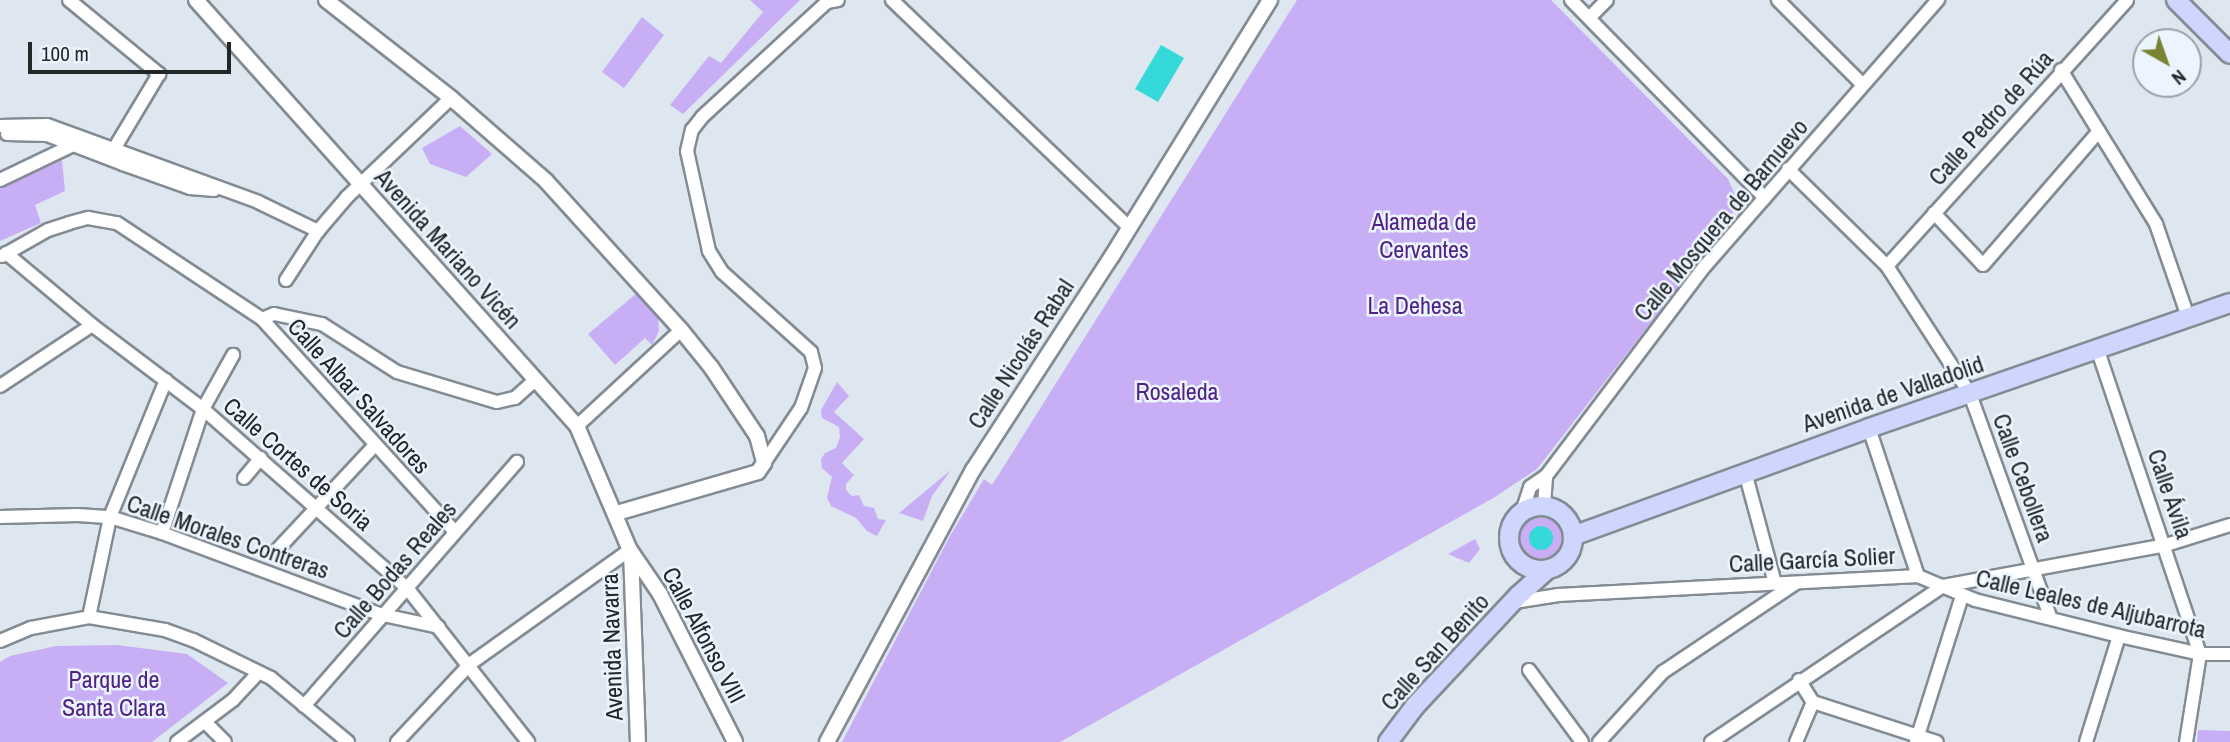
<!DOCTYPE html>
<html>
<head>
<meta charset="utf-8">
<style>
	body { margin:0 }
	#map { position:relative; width:2230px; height:742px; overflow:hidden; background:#dee7f0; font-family:"Archivo Narrow",sans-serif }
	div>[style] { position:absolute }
	.green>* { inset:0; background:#c8aff5 }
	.round { border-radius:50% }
	.water>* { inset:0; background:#36d9da }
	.roads { filter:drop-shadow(2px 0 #838b93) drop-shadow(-2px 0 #838b93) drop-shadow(0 2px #838b93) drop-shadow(0 -2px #838b93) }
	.minor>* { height:12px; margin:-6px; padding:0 6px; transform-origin:6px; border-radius:6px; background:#fff }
	.tertiary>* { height:14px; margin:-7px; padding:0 7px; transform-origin:7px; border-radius:7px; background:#fff }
	.primary>* { height:18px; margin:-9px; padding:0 9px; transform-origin:9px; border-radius:9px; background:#ced6fe }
	.primary>.ring { margin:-9px; padding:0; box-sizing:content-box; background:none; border:18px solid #ced6fe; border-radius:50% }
	span { translate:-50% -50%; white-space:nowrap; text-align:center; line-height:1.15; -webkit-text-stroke:5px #ecf5fe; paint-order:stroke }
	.street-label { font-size:24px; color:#232629 }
	.park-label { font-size:24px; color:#512286 }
	.north { position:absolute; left:2132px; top:28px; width:70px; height:70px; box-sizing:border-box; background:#ecf5fe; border:2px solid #9ca2a9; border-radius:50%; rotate:140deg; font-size:19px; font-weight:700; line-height:28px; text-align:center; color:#232629 }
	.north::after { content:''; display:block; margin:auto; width:24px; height:32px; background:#788432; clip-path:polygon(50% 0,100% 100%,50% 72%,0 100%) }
	.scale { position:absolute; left:28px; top:42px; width:203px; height:32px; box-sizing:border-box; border:4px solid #232629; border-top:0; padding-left:9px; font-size:21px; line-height:24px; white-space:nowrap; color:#232629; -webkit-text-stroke:5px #ecf5fe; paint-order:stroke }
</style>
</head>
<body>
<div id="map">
	<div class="green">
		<i style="clip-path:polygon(750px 0,800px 0,683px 114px,670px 105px,709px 56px,721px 63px,763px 12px)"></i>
		<i style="clip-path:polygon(1297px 0,1551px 0,1728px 179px,1735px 195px,1733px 217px,1537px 469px,1495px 497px,1060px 742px,842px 742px,950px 536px,984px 479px,992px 485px)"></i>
		<i style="clip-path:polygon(642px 17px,664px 35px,624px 88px,602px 72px)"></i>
		<i style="clip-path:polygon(460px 126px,492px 154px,466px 177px,430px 164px,422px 148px)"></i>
		<i style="clip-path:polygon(62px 160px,65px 191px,35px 205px,41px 223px,0 241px,0 186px)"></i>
		<i style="clip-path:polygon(637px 293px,658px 316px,659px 331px,652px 345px,645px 338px,615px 365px,588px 334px)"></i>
		<i style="clip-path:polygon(837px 382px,849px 396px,834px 412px,864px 439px,842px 463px,854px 475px,846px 484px,846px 490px,852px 496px,859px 495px,864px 506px,874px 508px,878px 519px,886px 520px,877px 536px,867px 531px,856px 518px,831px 506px,827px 498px,832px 477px,822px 468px,821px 459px,825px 453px,836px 448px,840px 437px,839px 427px,822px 418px,821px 410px)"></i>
		<i style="clip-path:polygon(951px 470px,932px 496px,923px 521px,899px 513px)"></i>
		<i class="round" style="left:1518px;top:515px;width:46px;height:46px"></i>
		<i style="clip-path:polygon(1475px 539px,1480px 549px,1469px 563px,1448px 554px)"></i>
		<i style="clip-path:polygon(117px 645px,187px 654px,228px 683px,152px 742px,0 742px,0 662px,10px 656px,56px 646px)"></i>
		<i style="clip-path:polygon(2198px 730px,2230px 731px,2230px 742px,2197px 742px)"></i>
	</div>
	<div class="water">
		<i style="clip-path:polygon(1161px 45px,1184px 58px,1158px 102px,1135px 89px)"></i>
		<i class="round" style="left:1529px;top:526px;width:24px;height:24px"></i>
	</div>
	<div class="roads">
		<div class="minor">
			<i style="left:69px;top:0;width:117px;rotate:39.4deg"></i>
			<i style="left:159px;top:74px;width:87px;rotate:121deg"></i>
			<i style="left:892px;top:0;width:328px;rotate:43.8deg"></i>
			<i style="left:1571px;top:0;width:277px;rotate:45.6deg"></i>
			<i style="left:1778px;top:0;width:120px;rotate:45deg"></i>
			<i style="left:1589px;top:18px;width:25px;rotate:-45deg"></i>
			<i style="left:2061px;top:70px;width:181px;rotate:58.3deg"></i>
			<i style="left:2156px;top:224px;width:98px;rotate:71deg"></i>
			<i style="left:0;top:126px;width:47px;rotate:-1.2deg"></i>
			<i style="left:47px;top:125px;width:225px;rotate:20deg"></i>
			<i style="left:258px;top:202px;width:67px;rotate:25.8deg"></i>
			<i style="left:318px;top:231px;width:45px;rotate:-49.5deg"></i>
			<i style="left:347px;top:197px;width:144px;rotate:-43.6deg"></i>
			<i style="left:7px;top:134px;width:40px;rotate:1.4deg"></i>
			<i style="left:47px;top:135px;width:81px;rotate:20.9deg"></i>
			<i style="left:120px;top:159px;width:6px;rotate:59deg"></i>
			<i style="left:123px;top:164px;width:71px;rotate:19.7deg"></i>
			<i style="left:190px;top:188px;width:24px;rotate:5deg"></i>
			<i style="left:1788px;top:169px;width:139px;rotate:44.4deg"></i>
			<i style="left:1887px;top:266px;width:153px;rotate:57deg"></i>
			<i style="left:1970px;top:394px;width:236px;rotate:70.2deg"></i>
			<i style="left:0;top:180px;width:81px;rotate:-25.6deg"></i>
			<i style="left:1934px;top:213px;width:71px;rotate:46.7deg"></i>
			<i style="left:1983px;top:265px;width:177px;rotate:-49.1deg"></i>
			<i style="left:6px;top:253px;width:112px;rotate:39.9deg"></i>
			<i style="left:92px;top:325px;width:139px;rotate:37.1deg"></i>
			<i style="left:203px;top:409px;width:271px;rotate:41.3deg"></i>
			<i style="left:407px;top:588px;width:196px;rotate:51.8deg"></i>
			<i style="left:2px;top:256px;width:53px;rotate:-29.5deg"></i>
			<i style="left:48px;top:230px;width:22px;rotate:-18deg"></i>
			<i style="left:69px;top:223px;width:20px;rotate:-15deg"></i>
			<i style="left:88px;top:218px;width:29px;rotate:10deg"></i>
			<i style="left:117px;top:223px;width:174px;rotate:33.5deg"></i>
			<i style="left:262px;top:319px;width:13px;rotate:-23deg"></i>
			<i style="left:274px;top:314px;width:49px;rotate:11.8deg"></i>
			<i style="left:322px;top:324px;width:89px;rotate:32.6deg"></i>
			<i style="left:397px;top:372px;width:104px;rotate:16.7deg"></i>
			<i style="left:497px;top:402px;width:18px;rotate:-13deg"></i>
			<i style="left:515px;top:398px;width:27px;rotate:-42deg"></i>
			<i style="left:1887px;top:266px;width:358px;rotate:-47.9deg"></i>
			<i style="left:286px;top:280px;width:59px;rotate:-56.9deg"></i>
			<i style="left:262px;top:319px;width:287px;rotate:47.8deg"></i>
			<i style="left:2097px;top:348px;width:323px;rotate:71.4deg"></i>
			<i style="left:2200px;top:654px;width:89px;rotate:99deg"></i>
			<i style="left:0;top:386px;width:110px;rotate:-33.5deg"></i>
			<i style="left:577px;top:426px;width:142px;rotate:-42.7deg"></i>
			<i style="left:1869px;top:428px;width:156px;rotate:71.7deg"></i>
			<i style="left:764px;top:463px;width:66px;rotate:-56.1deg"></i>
			<i style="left:801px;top:408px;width:42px;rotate:-70.7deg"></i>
			<i style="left:815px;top:368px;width:16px;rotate:-104deg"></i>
			<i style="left:811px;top:352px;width:120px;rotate:-138deg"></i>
			<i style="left:722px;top:272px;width:25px;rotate:-122deg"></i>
			<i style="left:709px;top:251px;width:102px;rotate:-102.4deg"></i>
			<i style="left:687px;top:151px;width:22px;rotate:-77deg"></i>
			<i style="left:692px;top:130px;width:16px;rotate:-52deg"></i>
			<i style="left:702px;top:117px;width:170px;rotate:-42.6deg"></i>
			<i style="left:827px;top:2px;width:11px;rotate:-10deg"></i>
			<i style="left:1745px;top:472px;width:115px;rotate:74.9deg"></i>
			<i style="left:244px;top:478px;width:26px;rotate:-50deg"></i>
			<i style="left:1544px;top:506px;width:30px;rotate:-86deg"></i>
			<i style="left:1522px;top:512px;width:26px;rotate:-72deg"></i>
			<i style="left:1530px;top:487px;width:19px;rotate:-35deg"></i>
			<i style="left:1546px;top:476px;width:263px;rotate:-52.9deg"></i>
			<i style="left:1705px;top:266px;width:354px;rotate:-48.8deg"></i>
			<i style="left:0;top:517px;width:78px;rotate:-1.5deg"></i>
			<i style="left:78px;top:515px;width:32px;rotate:4deg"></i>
			<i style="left:110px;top:517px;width:54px;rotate:17.1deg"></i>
			<i style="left:162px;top:533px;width:236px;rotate:20.4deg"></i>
			<i style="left:383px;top:615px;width:57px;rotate:12.1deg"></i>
			<i style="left:162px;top:533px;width:131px;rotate:-71.7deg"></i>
			<i style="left:203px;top:409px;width:62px;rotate:-60.9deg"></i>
			<i style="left:278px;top:549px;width:141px;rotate:-47deg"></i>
			<i style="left:1514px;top:602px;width:45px;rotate:-9deg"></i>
			<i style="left:1558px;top:595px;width:361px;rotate:-3deg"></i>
			<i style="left:1918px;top:576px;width:62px;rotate:22.8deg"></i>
			<i style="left:1975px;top:600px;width:148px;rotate:14deg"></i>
			<i style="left:2119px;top:636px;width:83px;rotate:12.5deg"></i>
			<i style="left:2200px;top:654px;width:30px"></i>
			<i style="left:89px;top:617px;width:102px;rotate:-78.1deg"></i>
			<i style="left:110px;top:517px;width:148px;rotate:-67.8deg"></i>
			<i style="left:0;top:641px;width:34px;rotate:-23deg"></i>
			<i style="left:31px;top:628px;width:59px;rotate:-10.7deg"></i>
			<i style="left:89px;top:617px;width:77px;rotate:9.7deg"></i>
			<i style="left:165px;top:630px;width:30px;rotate:20deg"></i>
			<i style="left:193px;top:640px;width:87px;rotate:26deg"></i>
			<i style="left:271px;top:678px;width:100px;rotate:39.7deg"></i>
			<i style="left:1529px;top:670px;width:89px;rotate:53.6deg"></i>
			<i style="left:1799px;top:680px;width:26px;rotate:58deg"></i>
			<i style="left:1813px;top:702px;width:130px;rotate:17.9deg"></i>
			<i style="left:304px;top:706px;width:324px;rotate:-48.9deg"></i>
			<i style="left:205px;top:722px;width:28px;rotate:45deg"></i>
			<i style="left:177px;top:742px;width:70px;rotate:-36.9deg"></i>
			<i style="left:233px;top:700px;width:37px;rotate:-47deg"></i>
			<i style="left:397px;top:742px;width:107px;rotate:-46.9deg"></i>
			<i style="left:470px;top:664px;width:196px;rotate:-35.5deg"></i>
			<i style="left:1599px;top:742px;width:95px;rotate:-47.6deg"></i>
			<i style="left:1663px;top:672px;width:160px;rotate:-33.8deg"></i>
			<i style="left:1711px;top:742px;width:280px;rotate:-33.9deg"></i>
			<i style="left:1943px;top:586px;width:227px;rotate:-10.4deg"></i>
			<i style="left:2166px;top:545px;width:67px;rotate:-17.4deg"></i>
			<i style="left:1796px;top:742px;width:43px;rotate:-67deg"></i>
			<i style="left:1916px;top:742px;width:153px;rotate:-72.5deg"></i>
			<i style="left:2086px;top:742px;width:111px;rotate:-72.7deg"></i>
		</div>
		<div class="tertiary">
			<i style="left:196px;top:0;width:572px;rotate:48.19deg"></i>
			<i style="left:577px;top:426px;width:135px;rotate:66.9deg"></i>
			<i style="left:630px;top:550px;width:53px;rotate:55.7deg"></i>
			<i style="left:660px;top:594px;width:166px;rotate:63.1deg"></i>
			<i style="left:326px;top:0;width:159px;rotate:38.1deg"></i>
			<i style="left:451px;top:98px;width:126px;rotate:41.1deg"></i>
			<i style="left:546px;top:181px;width:201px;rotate:47.8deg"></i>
			<i style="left:681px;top:330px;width:48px;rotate:51deg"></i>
			<i style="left:711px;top:367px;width:83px;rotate:56.3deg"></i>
			<i style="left:757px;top:436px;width:28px;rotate:75deg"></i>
			<i style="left:764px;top:463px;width:11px;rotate:124deg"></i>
			<i style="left:758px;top:472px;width:147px;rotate:163.8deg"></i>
			<i style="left:631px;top:552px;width:190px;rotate:87.9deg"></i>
			<i style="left:827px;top:742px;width:309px;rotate:-61.8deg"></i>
			<i style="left:973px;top:470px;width:255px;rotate:-57deg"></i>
			<i style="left:1112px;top:256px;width:301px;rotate:-58.3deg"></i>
		</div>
		<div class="primary">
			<i style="left:2176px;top:0;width:76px;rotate:45deg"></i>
			<i class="ring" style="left:1509px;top:506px;width:46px;height:46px"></i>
			<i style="left:1573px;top:536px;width:315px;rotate:-20deg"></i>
			<i style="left:1869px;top:428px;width:382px;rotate:-19.1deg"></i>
			<i style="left:1388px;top:742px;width:45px;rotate:-53.1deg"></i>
			<i style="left:1415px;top:706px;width:152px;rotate:-46.9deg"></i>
			<i style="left:1519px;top:595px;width:38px;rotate:-42deg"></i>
		</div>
	</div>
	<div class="street-label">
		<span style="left:1991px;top:118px;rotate:-48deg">Calle Pedro de Rúa</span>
		<span style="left:1721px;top:220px;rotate:-50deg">Calle Mosquera de Barnuevo</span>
		<span style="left:448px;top:249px;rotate:48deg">Avenida Mariano Vicén</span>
		<span style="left:1021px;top:354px;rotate:-57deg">Calle Nicolás Rabal</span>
		<span style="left:1893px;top:394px;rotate:-19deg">Avenida de Valladolid</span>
		<span style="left:359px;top:396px;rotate:48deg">Calle Albar Salvadores</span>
		<span style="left:298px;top:464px;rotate:41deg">Calle Cortes de Soria</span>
		<span style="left:2023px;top:478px;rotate:70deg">Calle Cebollera</span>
		<span style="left:2170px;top:494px;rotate:71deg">Calle Ávila</span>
		<span style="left:228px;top:537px;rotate:19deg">Calle Morales Contreras</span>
		<span style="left:1812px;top:560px;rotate:-3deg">Calle García Solier</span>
		<span style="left:395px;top:570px;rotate:-49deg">Calle Bodas Reales</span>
		<span style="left:2091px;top:604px;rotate:13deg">Calle Leales de Aljubarrota</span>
		<span style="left:704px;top:635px;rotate:62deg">Calle Alfonso VIII</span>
		<span style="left:612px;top:647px;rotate:-92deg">Avenida Navarra</span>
		<span style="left:1435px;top:652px;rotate:-48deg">Calle San Benito</span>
	</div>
	<div class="park-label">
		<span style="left:1424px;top:236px">Alameda de<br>Cervantes</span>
		<span style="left:1415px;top:306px">La Dehesa</span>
		<span style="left:1177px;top:392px">Rosaleda</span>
		<span style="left:114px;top:694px">Parque de<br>Santa Clara</span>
	</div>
	<div class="north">N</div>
	<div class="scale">100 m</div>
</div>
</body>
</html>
